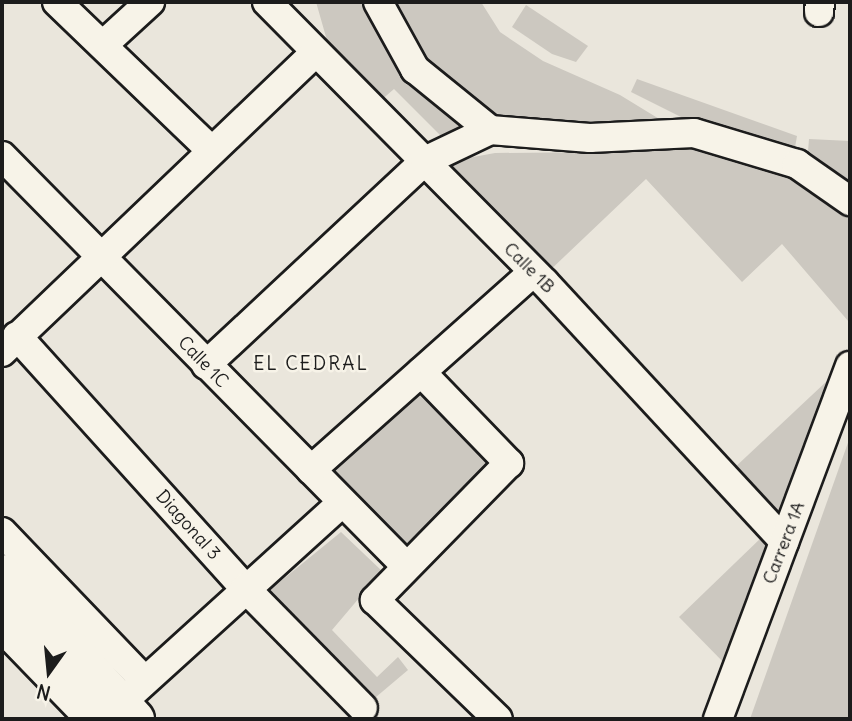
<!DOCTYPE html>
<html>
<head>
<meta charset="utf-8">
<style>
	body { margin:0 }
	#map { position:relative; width:852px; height:721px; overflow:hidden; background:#eae6dc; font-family:Delius,sans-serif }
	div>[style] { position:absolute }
	.green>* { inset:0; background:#ccc8c0 }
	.roads { filter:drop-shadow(2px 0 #1c1c1c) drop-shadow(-2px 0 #1c1c1c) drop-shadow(0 2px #1c1c1c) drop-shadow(0 -2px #1c1c1c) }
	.minor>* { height:28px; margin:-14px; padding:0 14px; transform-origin:14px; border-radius:14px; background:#f7f3e8 }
	.primary>* { height:38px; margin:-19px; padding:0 19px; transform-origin:19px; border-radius:19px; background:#f7f3e8 }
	span { translate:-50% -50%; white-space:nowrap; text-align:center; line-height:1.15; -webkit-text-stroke:5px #f7f3e8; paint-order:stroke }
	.street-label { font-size:18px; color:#1c1c1c }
	.neighbourhood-label { font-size:19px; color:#1c1c1c; letter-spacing:2px }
	.frame { position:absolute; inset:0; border:4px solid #1c1c1c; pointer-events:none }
	.north { position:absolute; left:14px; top:637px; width:70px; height:70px; -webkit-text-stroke:5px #f7f3e8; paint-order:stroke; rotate:195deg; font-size:19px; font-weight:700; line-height:28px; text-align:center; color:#1c1c1c }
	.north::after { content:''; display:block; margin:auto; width:24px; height:32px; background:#1c1c1c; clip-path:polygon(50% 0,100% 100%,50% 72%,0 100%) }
</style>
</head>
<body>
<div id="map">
	<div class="green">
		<i style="clip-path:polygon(316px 2px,373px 2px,479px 128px,448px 143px,394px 89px,379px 102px,332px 58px)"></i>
		<i style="clip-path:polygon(390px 2px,481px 2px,500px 32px,543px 61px,620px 95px,674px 128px,494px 124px,443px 88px)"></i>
		<i style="clip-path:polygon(526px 5px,588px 46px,576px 62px,552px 54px,512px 27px)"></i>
		<i style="clip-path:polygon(637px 79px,797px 136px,794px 153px,691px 122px,631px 92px)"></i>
		<i style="clip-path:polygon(809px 139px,850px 141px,850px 193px,807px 164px)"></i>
		<i style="clip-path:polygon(691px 143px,781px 173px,843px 211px,850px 219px,849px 322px,782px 244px,742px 282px,646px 179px,545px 275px,435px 164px,495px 153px,599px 152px)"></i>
		<i style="clip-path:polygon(424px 377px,498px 456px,403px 552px,322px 469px)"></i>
		<i style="clip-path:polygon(828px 380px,780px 524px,731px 471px)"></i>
		<i style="clip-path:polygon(850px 437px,850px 719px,750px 719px)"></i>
		<i style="clip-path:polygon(341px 532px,382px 571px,332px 630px,377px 677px,398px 657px,408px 670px,363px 708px,260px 598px)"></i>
		<i style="clip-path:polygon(763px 536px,774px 545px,727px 666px,679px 617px)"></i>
	</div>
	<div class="roads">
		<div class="minor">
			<i style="left:57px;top:2px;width:214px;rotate:43.9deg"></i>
			<i style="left:267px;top:2px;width:395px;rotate:45.3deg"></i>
			<i style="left:545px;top:283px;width:352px;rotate:47.2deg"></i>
			<i style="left:378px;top:2px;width:77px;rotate:61.1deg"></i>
			<i style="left:415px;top:69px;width:97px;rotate:39.1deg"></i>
			<i style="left:819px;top:12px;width:10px;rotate:-84deg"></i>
			<i style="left:103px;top:45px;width:64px;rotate:-42.5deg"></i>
			<i style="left:2px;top:156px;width:576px;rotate:45.42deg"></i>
			<i style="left:17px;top:336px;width:340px;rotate:47.9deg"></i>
			<i style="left:245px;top:588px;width:168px;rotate:45.5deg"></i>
			<i style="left:2px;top:352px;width:434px;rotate:-43.7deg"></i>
			<i style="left:206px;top:365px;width:299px;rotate:-43deg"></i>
			<i style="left:425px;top:161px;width:72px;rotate:-25.5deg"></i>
			<i style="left:490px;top:130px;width:100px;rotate:4.6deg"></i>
			<i style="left:590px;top:138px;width:104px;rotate:-2.8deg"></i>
			<i style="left:694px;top:133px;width:108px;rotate:16.8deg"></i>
			<i style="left:797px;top:164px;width:65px;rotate:34.9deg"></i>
			<i style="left:421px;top:372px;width:127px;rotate:46deg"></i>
			<i style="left:509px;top:463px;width:192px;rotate:134.4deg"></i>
			<i style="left:375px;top:600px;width:171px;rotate:44.1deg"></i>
			<i style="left:311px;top:470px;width:297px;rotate:-41.7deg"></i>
			<i style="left:2px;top:532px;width:205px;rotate:46.2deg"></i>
			<i style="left:120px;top:704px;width:299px;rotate:-42.2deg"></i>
			<i style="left:718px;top:719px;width:377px;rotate:-69.5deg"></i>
		</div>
		<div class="primary">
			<i style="left:2px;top:574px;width:197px;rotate:47.5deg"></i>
			<i style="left:2px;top:621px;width:136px;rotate:45.9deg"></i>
		</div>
	</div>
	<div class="street-label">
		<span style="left:529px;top:268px;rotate:45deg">Calle 1B</span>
		<span style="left:203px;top:362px;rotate:46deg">Calle 1C</span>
		<span style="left:188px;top:525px;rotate:48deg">Diagonal 3</span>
		<span style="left:784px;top:543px;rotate:-69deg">Carrera 1A</span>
	</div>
	<div class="neighbourhood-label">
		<span style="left:311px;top:364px">EL CEDRAL</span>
	</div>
	<div class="frame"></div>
	<div class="north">N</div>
</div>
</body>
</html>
